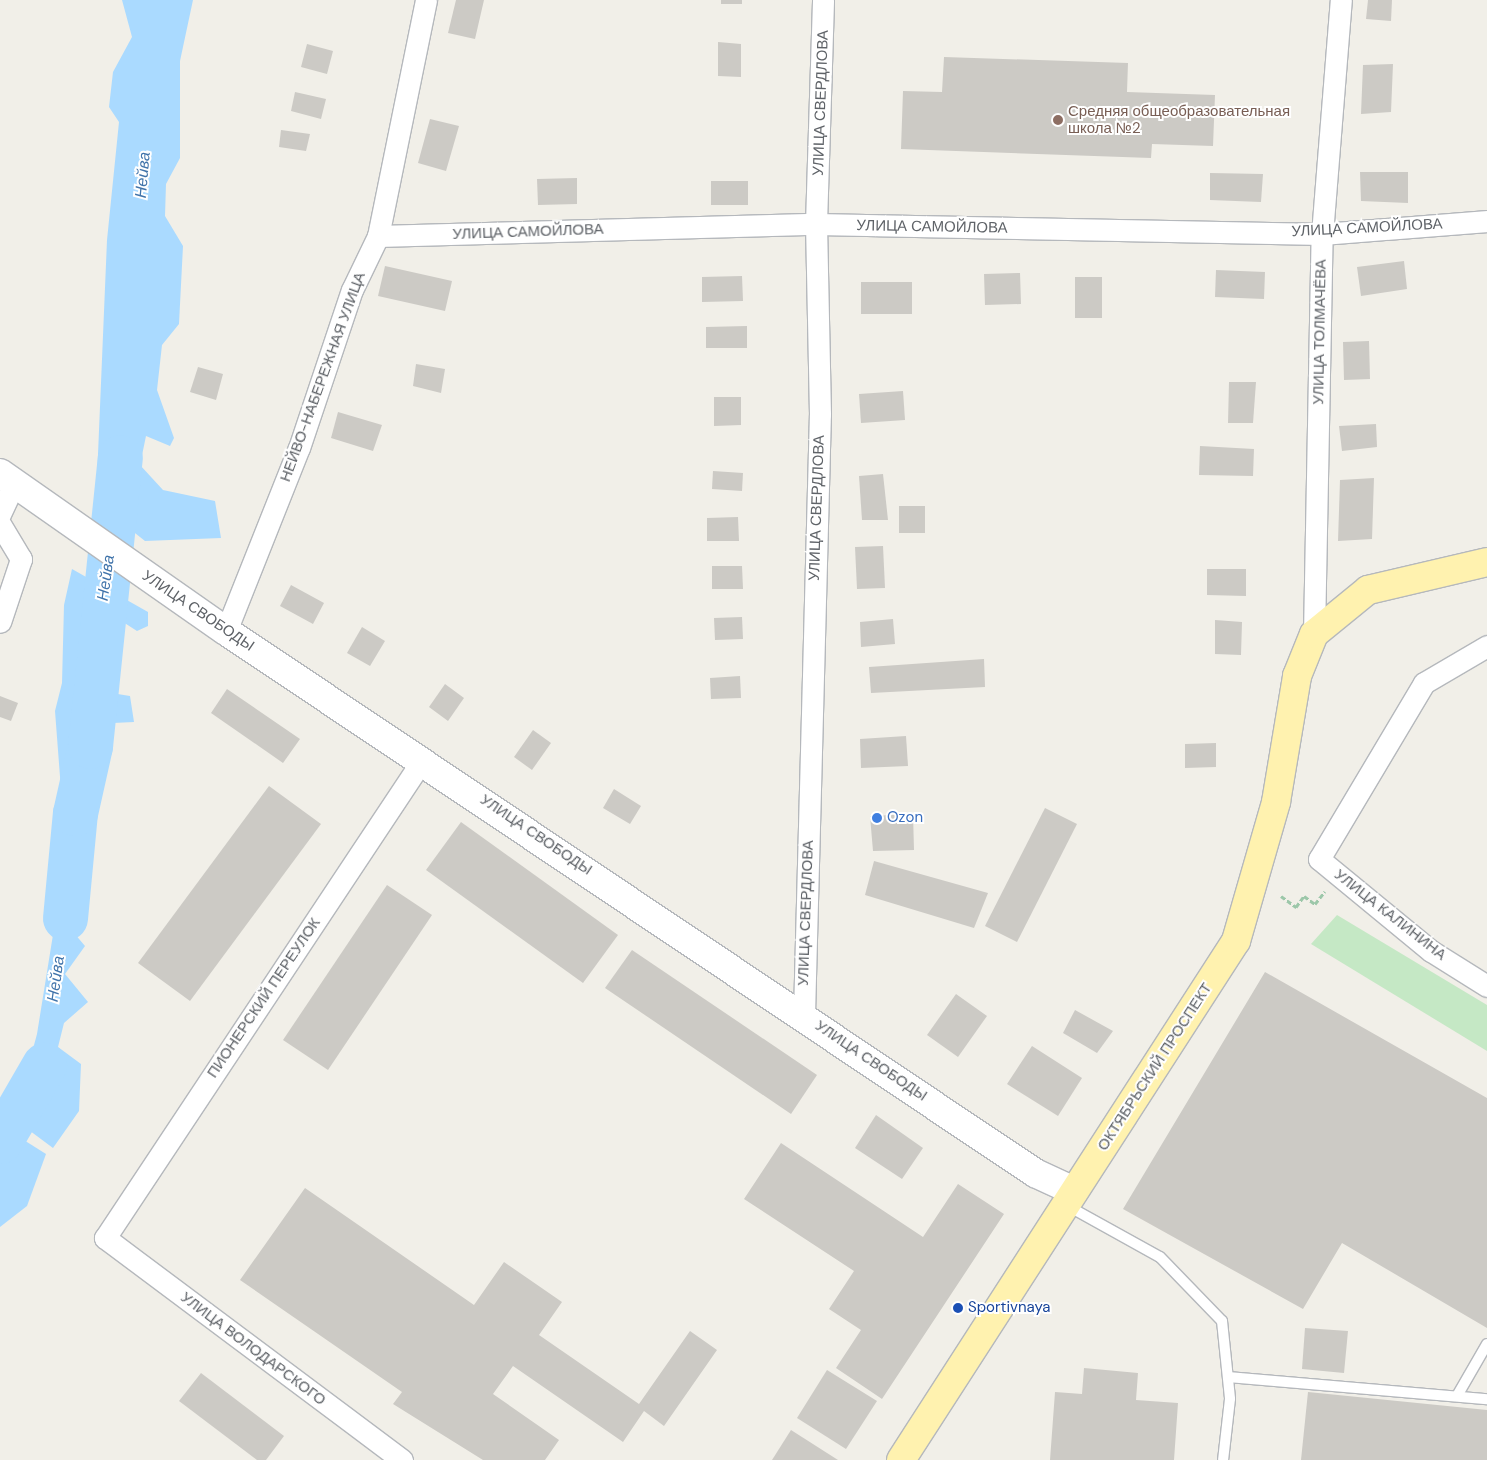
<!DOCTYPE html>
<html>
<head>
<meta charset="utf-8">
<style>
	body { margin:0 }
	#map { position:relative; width:1487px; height:1460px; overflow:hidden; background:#f1efe8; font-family:"DM Sans",sans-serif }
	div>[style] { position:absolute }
	.green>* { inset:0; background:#c5e8c5 }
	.water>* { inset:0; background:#aadaff }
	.river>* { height:45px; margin:-22.5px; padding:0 22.5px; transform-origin:22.5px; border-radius:22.5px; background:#aadaff }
	.building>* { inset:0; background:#cccac5 }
	.path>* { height:3px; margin-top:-1.5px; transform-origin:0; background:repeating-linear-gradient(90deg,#9cc7a9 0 5px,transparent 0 7.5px) }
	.roads { filter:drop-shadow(1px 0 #b5b8bc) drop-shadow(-1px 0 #b5b8bc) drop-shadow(0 1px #b5b8bc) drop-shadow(0 -1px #b5b8bc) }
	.service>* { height:10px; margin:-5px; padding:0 5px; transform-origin:5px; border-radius:5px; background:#fff }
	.minor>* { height:21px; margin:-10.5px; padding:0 10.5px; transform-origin:10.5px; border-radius:10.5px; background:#fff }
	.secondary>* { height:28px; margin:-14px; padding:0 14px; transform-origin:14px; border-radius:14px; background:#fff }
	.primary>* { height:28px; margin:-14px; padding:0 14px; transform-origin:14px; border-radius:14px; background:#fff2af }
	.dots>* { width:14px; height:14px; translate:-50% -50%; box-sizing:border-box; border:2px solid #fff; border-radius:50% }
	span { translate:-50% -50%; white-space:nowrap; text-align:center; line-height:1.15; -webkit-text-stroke:4px #fff; paint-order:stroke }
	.street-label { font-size:15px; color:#5f6368 }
	.education-label { font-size:15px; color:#785e54 }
	.left { translate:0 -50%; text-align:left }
	.shop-label { font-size:15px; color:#366cbe }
	.transit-label { font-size:15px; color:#164399 }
	.water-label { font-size:16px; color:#4174aa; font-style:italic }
</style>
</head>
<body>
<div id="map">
	<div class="green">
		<i style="clip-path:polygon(1337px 915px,1487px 1005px,1487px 1051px,1311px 944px)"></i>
	</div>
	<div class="water">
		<i style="clip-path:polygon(122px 0,193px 0,180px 61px,180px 158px,166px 184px,165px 216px,183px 246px,179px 324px,162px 345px,157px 390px,174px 438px,170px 446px,146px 436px,140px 465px,163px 490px,215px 501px,221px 538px,145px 541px,96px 502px,107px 240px,119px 122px,109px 107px,113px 72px,132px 37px)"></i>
		<i style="clip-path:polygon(72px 569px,148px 612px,148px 626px,137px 631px,109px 613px,99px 691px,130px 696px,134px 722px,92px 724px,87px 767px,95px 774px,75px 813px,62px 803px,55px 711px,62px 683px,64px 605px)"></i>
		<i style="clip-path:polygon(66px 854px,89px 868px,87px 900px,70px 912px,74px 933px,85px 946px,65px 974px,88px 1002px,64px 1023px,58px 1047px,81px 1064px,79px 1111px,53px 1148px,14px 1119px,37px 1034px)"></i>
		<i style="clip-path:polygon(0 1125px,46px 1154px,27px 1206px,0 1227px)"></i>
	</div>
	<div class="river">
		<i style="left:65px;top:918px;width:105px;rotate:-84.6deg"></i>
		<i style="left:75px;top:813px;width:69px;rotate:-77.4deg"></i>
		<i style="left:90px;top:746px;width:290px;rotate:-84.1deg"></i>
		<i style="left:0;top:1141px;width:88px;rotate:-59.9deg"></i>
	</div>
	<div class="building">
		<i style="clip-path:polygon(456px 0,484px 0,475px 39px,448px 33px)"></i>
		<i style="clip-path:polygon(721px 0,742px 0,742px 4px,721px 4px)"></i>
		<i style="clip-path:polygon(1368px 0,1392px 0,1391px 21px,1366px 19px)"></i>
		<i style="clip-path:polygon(718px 42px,741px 44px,741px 77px,718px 76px)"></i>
		<i style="clip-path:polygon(307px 44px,333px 51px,327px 74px,301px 67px)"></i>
		<i style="clip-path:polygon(944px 57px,1128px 63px,1127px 92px,1215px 95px,1213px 146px,1152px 144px,1151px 158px,901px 149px,903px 91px,942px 92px)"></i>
		<i style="clip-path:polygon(1393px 64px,1391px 112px,1361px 114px,1363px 65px)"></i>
		<i style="clip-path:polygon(295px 92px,326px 99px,321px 119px,291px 111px)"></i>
		<i style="clip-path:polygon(430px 119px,459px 126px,446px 171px,418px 163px)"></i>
		<i style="clip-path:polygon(281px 130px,310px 134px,306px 151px,279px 147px)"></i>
		<i style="clip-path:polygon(1360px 172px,1408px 172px,1408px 203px,1361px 201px)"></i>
		<i style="clip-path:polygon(1210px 173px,1263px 174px,1261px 202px,1210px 200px)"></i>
		<i style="clip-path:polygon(577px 178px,577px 204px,538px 205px,537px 179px)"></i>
		<i style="clip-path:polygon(711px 181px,748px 181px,748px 205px,711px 205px)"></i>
		<i style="clip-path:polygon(1404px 261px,1407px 289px,1361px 296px,1357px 267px)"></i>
		<i style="clip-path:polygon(385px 266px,452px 281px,445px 311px,378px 296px)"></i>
		<i style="clip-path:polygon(1216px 270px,1265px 272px,1264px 299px,1215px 297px)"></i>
		<i style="clip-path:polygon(1020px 273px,1021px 304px,985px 305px,984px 274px)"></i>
		<i style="clip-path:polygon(742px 276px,743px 301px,702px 302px,702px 277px)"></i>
		<i style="clip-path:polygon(1075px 277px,1102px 277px,1102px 318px,1075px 318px)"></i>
		<i style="clip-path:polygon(861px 282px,912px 282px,912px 314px,861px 314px)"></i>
		<i style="clip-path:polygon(747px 326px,747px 348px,706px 348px,706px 327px)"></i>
		<i style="clip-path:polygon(1369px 341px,1370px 379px,1344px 380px,1343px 342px)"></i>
		<i style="clip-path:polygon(416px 364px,445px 369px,441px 393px,413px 386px)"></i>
		<i style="clip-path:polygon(198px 367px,223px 374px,216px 400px,190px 392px)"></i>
		<i style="clip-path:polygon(1229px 382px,1256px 382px,1253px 423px,1228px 423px)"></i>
		<i style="clip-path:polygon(903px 391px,905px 420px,861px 423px,859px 394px)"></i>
		<i style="clip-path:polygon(714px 397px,741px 397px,741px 425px,714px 426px)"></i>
		<i style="clip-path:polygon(338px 412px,382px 425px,373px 451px,331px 438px)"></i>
		<i style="clip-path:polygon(1376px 424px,1377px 447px,1342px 451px,1339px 426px)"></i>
		<i style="clip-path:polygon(1200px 446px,1254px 449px,1253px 476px,1199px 475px)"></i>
		<i style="clip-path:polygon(713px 471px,743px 473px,742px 491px,712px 489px)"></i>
		<i style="clip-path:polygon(883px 474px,888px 520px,862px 520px,859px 476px)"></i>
		<i style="clip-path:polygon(1374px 478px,1372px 539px,1338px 541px,1340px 480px)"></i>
		<i style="clip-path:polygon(899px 506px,925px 506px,925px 533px,899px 533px)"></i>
		<i style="clip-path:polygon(738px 517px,739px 541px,707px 541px,707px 518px)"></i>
		<i style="clip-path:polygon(883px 546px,885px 588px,857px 589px,855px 547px)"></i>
		<i style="clip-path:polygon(712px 566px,742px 566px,743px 589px,712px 589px)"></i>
		<i style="clip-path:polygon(1207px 569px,1246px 569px,1246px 596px,1207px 595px)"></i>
		<i style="clip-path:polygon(291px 585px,324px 603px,313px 624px,280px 606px)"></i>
		<i style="clip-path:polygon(742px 617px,743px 639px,715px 640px,714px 618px)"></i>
		<i style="clip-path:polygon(893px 619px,895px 644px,861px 647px,860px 622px)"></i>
		<i style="clip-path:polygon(1215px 620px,1242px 622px,1241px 655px,1215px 654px)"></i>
		<i style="clip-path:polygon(362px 627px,385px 641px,370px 666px,347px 653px)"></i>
		<i style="clip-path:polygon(984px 659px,985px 687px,871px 693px,869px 667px)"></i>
		<i style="clip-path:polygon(740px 676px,741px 698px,711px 699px,710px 678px)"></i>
		<i style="clip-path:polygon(445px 684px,464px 698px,448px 721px,429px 707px)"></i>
		<i style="clip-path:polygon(227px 689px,300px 739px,283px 763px,211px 713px)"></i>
		<i style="clip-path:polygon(0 696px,18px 703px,11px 721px,0 717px)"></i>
		<i style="clip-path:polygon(533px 730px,551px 743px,532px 770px,514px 757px)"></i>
		<i style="clip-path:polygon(906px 736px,908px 766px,861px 768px,860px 739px)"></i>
		<i style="clip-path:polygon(1216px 743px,1216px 767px,1185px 768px,1185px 744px)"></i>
		<i style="clip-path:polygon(269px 786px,321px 824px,190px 1001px,138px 963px)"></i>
		<i style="clip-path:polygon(614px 789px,641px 806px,630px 824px,603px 808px)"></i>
		<i style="clip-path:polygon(1045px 808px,1077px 824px,1017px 942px,985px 926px)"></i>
		<i style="clip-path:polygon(913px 814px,914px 850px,873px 851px,870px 816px)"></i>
		<i style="clip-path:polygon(461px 822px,618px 935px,583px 983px,426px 870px)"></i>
		<i style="clip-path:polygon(874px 861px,988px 893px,974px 928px,865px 895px)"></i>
		<i style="clip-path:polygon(387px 885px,432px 915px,328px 1070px,283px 1040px)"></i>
		<i style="clip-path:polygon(632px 950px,817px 1075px,791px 1114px,605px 988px)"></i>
		<i style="clip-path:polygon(1265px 972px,1487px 1098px,1487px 1328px,1342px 1243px,1303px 1309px,1123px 1209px)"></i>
		<i style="clip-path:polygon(956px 994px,987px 1016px,958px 1057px,927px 1035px)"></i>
		<i style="clip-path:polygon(1075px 1010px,1113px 1031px,1097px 1053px,1063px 1033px)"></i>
		<i style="clip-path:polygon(1032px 1046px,1082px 1078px,1058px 1116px,1007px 1084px)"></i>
		<i style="clip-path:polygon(876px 1115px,923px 1148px,902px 1179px,855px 1148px)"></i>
		<i style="clip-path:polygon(781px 1143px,923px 1237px,958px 1184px,1004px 1214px,882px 1399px,836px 1368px,861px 1330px,829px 1309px,854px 1271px,744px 1199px)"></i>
		<i style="clip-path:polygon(305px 1188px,474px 1305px,504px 1262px,562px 1302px,539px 1335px,639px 1404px,690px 1331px,717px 1350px,664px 1426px,644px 1411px,623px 1442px,513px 1366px,493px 1394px,559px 1440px,545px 1460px,483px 1460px,393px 1404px,402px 1392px,240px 1280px)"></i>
		<i style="clip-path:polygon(1305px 1328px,1348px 1331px,1344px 1373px,1302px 1369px)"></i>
		<i style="clip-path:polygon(1084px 1368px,1138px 1373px,1136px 1400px,1178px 1403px,1174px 1460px,1050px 1460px,1055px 1392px,1082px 1394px)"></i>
		<i style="clip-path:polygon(827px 1370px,877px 1401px,846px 1449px,797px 1418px)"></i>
		<i style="clip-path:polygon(201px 1373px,284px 1436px,266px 1460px,257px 1460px,179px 1401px)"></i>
		<i style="clip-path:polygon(1308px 1392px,1487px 1410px,1487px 1460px,1301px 1460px)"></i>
		<i style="clip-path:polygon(791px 1430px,838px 1460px,772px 1460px)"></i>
	</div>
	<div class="path">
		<i style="left:1281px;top:896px;width:19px;rotate:36deg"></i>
		<i style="left:1296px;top:907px;width:14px;rotate:-54deg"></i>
		<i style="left:1304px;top:896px;width:14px;rotate:36deg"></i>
		<i style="left:1315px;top:904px;width:16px;rotate:-52deg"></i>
	</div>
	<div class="roads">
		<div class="service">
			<i style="left:1066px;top:1205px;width:107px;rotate:29deg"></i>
			<i style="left:1160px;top:1257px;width:89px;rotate:45.9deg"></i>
			<i style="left:1222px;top:1321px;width:78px;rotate:84.1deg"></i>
			<i style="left:1230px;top:1399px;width:61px;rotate:96.5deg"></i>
			<i style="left:1228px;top:1377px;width:260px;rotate:4.9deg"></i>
			<i style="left:1457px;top:1396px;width:60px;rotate:-60deg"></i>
		</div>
		<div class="minor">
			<i style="left:378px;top:236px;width:438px;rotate:-1.6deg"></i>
			<i style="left:816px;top:224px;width:506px;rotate:1.13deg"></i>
			<i style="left:1322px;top:234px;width:166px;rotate:-4.5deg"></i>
			<i style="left:0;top:514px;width:33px;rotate:-65deg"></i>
			<i style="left:0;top:524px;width:41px;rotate:59deg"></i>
			<i style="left:21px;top:559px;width:66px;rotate:108.4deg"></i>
			<i style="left:226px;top:631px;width:197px;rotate:-68.3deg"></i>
			<i style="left:299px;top:448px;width:167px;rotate:-71.5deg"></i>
			<i style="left:352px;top:290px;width:60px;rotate:-64.3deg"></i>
			<i style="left:378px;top:236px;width:241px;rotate:-78.5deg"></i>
			<i style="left:1314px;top:634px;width:400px;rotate:-88.9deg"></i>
			<i style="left:1322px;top:234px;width:235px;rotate:-85.4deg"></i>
			<i style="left:1487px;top:646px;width:73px;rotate:149.6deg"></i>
			<i style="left:1424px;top:683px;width:205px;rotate:120.8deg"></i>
			<i style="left:1319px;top:859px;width:145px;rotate:39.4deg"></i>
			<i style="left:1431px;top:951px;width:66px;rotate:32deg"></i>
			<i style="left:804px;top:1015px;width:601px;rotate:-88.48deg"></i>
			<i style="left:820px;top:414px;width:190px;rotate:-91.2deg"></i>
			<i style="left:816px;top:224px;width:224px;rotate:-88.2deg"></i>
			<i style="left:402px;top:1460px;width:371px;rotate:-143.2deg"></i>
			<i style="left:105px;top:1238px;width:575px;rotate:-56.42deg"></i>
		</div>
		<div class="secondary">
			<i style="left:0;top:473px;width:276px;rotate:35deg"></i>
			<i style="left:226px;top:631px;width:974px;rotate:33.82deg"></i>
			<i style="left:1035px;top:1173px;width:43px;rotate:24.8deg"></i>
		</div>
		<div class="primary">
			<i style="left:901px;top:1460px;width:618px;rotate:-57.16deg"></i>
			<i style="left:1236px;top:941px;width:145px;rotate:-73.9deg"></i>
			<i style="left:1276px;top:802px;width:128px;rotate:-80.5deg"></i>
			<i style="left:1297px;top:676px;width:45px;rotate:-68deg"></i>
			<i style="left:1314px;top:634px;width:70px;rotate:-39.2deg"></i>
			<i style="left:1368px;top:590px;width:122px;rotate:-13.2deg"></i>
		</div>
	</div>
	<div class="dots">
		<i style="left:1058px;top:120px;background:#8d6e63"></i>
		<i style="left:877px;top:818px;background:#3f7fe0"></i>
		<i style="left:958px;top:1308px;background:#1a4fb4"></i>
	</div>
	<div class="street-label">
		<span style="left:821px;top:103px;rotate:-88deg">УЛИЦА СВЕРДЛОВА</span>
		<span style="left:932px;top:227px;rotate:1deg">УЛИЦА САМОЙЛОВА</span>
		<span style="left:1367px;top:228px;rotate:-3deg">УЛИЦА САМОЙЛОВА</span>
		<span style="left:528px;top:232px;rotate:-2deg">УЛИЦА САМОЙЛОВА</span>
		<span style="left:1320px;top:332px;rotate:-89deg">УЛИЦА ТОЛМАЧЁВА</span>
		<span style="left:323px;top:377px;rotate:-70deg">НЕЙВО-НАБЕРЕЖНАЯ УЛИЦА</span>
		<span style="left:817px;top:508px;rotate:-88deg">УЛИЦА СВЕРДЛОВА</span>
		<span style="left:198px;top:611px;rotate:34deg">УЛИЦА СВОБОДЫ</span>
		<span style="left:536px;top:835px;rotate:34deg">УЛИЦА СВОБОДЫ</span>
		<span style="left:806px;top:913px;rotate:-88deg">УЛИЦА СВЕРДЛОВА</span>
		<span style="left:1390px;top:915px;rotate:38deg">УЛИЦА КАЛИНИНА</span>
		<span style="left:264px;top:998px;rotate:-56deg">ПИОНЕРСКИЙ ПЕРЕУЛОК</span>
		<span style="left:871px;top:1061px;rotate:34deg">УЛИЦА СВОБОДЫ</span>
		<span style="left:1155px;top:1067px;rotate:-57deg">ОКТЯБРЬСКИЙ ПРОСПЕКТ</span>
		<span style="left:253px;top:1349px;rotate:37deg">УЛИЦА ВОЛОДАРСКОГО</span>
	</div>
	<div class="education-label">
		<span class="left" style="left:1068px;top:120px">Средняя общеобразовательная<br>школа №2</span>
	</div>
	<div class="shop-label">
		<span class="left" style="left:887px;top:818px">Ozon</span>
	</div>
	<div class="transit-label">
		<span class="left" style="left:968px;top:1308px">Sportivnaya</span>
	</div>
	<div class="water-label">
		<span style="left:143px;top:175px;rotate:-85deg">Нейва</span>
		<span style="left:106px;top:578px;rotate:-82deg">Нейва</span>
		<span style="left:56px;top:979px;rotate:-82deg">Нейва</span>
	</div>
</div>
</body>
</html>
